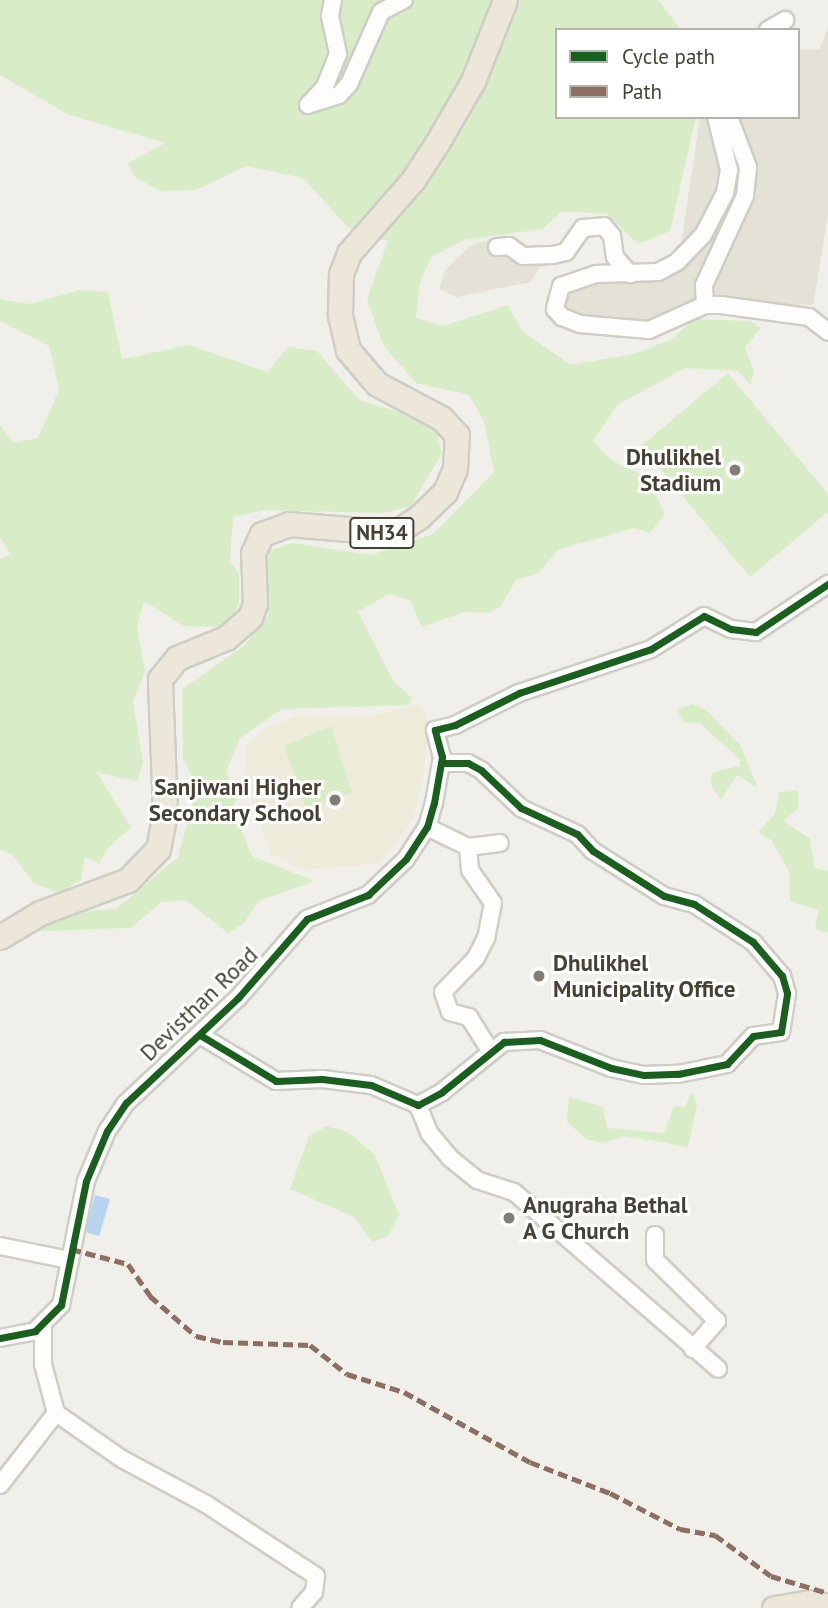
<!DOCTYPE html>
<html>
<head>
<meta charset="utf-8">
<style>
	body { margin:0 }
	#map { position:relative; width:828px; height:1608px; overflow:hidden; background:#f0efe9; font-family:"PT Sans",sans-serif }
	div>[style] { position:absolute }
	.residential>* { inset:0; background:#e4e1d6 }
	.education>* { inset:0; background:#eeebdb }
	.green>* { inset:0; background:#d9ecc8 }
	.water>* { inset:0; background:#b8d3ef }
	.roads { filter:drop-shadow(2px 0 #cecdc6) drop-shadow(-2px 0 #cecdc6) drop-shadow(0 2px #cecdc6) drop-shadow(0 -2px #cecdc6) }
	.minor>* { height:16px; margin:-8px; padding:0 8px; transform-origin:8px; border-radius:8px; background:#fdfdfc }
	.highway>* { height:23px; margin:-11.5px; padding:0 11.5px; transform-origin:11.5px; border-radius:11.5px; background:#ece7d8 }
	.quiet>* { height:5px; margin-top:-2.5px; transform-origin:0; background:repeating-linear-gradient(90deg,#8d6e63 0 10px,transparent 0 15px) }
	.cycleway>* { height:7px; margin:-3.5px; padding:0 3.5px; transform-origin:3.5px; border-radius:3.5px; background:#1b5e20 }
	.dots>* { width:19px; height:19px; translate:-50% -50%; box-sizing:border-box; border:4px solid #fff; border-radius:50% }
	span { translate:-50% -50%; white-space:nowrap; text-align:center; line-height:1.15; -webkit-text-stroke:6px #fff; paint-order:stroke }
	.shield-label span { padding:2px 5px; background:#fff; border:2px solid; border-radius:5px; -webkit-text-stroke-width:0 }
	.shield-label { font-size:21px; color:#464135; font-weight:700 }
	.poi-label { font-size:23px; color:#464135; font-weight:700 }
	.right { translate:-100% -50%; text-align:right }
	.left { translate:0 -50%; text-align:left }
	.street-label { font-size:23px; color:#464135 }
	.legend { position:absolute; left:555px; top:28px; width:245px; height:91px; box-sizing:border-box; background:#fff; border:2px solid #b5b3ae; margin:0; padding:9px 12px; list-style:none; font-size:21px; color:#464135 }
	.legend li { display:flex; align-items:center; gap:14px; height:35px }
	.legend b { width:35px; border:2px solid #b5b3ae }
</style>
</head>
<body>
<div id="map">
	<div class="residential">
		<i style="clip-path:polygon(828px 27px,828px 215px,813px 305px,692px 301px,641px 327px,563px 314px,565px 288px,678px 265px,700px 117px,798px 117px,798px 50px,820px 49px)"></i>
		<i style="clip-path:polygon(489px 241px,501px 254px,542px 265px,530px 282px,457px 297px,439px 289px,445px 271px,458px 257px,475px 243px)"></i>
	</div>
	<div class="education">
		<i style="clip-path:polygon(420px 704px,428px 722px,424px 775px,413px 819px,381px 863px,305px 870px,271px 854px,245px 782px,246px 747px,264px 729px,297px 716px,367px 717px)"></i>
	</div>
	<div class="green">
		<i style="clip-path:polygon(0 0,658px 0,681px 30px,557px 30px,557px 117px,696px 117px,670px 231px,638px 244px,606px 213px,561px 212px,543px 229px,464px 240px,431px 257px,420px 283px,416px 318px,443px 326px,508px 305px,522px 331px,571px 365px,634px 354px,672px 339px,694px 319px,750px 321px,761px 328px,745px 347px,754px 372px,750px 385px,738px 371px,686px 368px,618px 404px,593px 441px,611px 460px,648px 478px,665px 514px,650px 533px,633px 528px,558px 550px,539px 573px,516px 580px,500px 607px,487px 613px,464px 612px,422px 627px,410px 600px,388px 594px,358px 612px,394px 682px,412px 698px,409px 705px,282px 709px,240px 738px,226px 771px,238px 797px,232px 808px,252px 856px,314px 881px,259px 901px,244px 923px,228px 933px,185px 900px,161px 902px,131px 928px,19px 932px,58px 913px,116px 909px,178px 857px,197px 787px,183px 758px,182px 689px,244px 646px,269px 614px,262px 590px,270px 550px,292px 543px,371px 555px,433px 534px,494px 472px,484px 421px,469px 395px,416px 383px,383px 345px,367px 299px,388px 241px,348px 227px,303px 178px,246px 166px,196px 190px,159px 191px,134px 176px,128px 163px,165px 143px,67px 114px,0 75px)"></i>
		<i style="clip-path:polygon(80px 290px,108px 292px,122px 359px,189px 345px,267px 372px,288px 347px,317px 351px,359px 400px,434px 423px,442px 453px,411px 506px,384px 513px,265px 510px,233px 517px,230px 562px,239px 574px,239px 604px,226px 627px,184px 626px,144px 601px,137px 626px,145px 672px,133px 701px,143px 762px,137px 781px,96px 772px,131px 827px,107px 849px,99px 864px,85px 857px,81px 880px,58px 893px,34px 883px,12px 854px,0 850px,0 559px,10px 554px,0 537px,0 424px,13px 443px,38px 438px,59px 390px,49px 346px,0 321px,0 299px,30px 304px)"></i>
		<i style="clip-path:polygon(728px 373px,828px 494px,828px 512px,750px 577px,641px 446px)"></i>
		<i style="clip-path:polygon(693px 704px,705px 709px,740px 745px,758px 788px,737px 775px,721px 800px,711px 785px,712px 772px,740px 766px,740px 760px,699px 722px,684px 723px,677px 709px)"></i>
		<i style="clip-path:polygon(331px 726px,352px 793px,306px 810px,284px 746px)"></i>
		<i style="clip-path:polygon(798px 790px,798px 808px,784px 821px,810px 839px,815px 868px,828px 871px,828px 932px,824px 933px,815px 928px,819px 910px,790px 901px,790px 873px,771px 840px,758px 832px,775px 814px,779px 792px)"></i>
		<i style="clip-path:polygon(692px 1092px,697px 1105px,688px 1147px,625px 1136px,603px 1143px,586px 1139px,567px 1122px,569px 1097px,603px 1107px,607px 1128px,664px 1133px,674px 1106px,685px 1107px)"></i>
		<i style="clip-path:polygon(327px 1126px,348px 1132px,375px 1155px,399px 1215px,389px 1235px,372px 1242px,354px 1217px,290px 1189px,309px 1136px)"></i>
	</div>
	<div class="water">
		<i style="clip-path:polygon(95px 1195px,110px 1199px,99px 1236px,85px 1232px)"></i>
	</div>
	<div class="roads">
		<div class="minor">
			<i style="left:333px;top:0;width:16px;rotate:101deg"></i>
			<i style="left:330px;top:16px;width:39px;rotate:78deg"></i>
			<i style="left:338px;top:54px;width:37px;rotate:112deg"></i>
			<i style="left:324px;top:88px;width:23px;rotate:133deg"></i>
			<i style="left:308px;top:105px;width:33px;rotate:-18deg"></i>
			<i style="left:339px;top:95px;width:15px;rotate:-48deg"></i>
			<i style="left:349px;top:84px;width:79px;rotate:-66deg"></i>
			<i style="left:381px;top:12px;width:26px;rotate:-28deg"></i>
			<i style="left:768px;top:30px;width:20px;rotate:-30deg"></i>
			<i style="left:716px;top:117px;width:55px;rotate:76.2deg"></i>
			<i style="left:729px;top:170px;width:23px;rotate:100deg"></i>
			<i style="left:725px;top:193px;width:47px;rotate:117.6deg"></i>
			<i style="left:703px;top:235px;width:37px;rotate:134deg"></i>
			<i style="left:677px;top:262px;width:21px;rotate:152deg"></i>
			<i style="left:658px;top:272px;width:62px;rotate:178.2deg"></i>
			<i style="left:596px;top:274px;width:37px;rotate:161deg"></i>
			<i style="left:561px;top:286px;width:24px;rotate:105deg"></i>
			<i style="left:555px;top:309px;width:11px;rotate:49deg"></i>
			<i style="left:562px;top:317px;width:19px;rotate:21deg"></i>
			<i style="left:580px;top:324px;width:69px;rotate:5deg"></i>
			<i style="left:649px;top:330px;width:61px;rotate:-24.1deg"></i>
			<i style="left:705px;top:305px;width:16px"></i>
			<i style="left:721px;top:305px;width:89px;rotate:7.8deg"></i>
			<i style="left:809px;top:317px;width:24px;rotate:38deg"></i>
			<i style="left:497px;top:247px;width:12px;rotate:-5deg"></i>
			<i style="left:509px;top:246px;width:17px;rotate:36deg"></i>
			<i style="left:523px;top:256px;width:30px;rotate:-2deg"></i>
			<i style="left:553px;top:255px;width:13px;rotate:-13deg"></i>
			<i style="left:566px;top:252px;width:29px;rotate:-55deg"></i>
			<i style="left:583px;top:228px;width:21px;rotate:-5deg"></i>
			<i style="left:604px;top:226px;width:13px;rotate:51deg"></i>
			<i style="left:612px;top:236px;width:21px;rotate:82deg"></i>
			<i style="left:615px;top:257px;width:23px;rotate:49deg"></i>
			<i style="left:705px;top:305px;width:20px;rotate:-93deg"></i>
			<i style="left:704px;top:285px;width:98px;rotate:-65.3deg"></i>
			<i style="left:745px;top:196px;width:29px;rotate:-84deg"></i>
			<i style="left:748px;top:167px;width:48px;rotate:-110.7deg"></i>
			<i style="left:427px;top:827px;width:46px;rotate:26deg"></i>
			<i style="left:468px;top:847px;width:23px;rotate:85deg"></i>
			<i style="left:470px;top:870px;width:40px;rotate:55.1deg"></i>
			<i style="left:493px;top:903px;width:36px;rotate:101deg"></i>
			<i style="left:486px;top:938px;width:22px;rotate:117deg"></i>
			<i style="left:476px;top:958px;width:47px;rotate:134.1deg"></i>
			<i style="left:443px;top:992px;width:21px;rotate:71deg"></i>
			<i style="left:450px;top:1012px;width:20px;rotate:15deg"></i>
			<i style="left:469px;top:1017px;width:39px;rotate:58deg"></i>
			<i style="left:468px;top:847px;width:32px;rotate:-7deg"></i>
			<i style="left:200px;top:1035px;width:89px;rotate:31.2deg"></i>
			<i style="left:276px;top:1081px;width:46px;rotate:-2.5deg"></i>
			<i style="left:322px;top:1079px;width:49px;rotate:7deg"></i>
			<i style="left:371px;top:1085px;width:51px;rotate:23.1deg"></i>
			<i style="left:418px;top:1105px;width:27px;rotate:-28deg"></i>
			<i style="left:442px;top:1092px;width:80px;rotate:-38.9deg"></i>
			<i style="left:504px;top:1042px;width:36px;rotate:-3deg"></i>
			<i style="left:540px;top:1040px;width:76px;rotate:21.5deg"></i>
			<i style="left:611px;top:1068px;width:34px;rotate:12deg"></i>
			<i style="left:644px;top:1075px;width:34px;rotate:-2deg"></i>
			<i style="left:678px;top:1074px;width:50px;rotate:-11.5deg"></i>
			<i style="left:727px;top:1064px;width:38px;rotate:-47deg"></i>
			<i style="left:753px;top:1036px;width:28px;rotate:-8deg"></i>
			<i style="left:781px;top:1032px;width:39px;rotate:-81deg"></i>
			<i style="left:787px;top:993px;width:18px;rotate:-106deg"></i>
			<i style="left:782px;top:976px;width:45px;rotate:-130.5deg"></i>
			<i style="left:753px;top:942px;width:70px;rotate:-147.2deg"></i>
			<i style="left:694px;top:904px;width:31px;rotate:-165deg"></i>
			<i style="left:664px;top:896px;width:84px;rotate:-147.6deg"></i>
			<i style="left:593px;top:851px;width:23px;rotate:-133deg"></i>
			<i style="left:577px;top:834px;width:62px;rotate:-155.1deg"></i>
			<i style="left:521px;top:808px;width:55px;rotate:-136.5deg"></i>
			<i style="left:481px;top:770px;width:15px;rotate:-152deg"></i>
			<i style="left:468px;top:763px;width:27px;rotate:180deg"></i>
			<i style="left:418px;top:1105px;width:31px;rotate:68deg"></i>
			<i style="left:430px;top:1134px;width:31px;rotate:50deg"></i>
			<i style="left:450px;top:1158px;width:35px;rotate:39deg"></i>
			<i style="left:477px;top:1180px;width:39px;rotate:18deg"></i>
			<i style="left:514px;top:1192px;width:270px;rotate:40.9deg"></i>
			<i style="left:655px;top:1235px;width:25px;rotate:90deg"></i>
			<i style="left:655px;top:1260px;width:87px;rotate:44.5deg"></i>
			<i style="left:717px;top:1321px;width:37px;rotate:131deg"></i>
			<i style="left:0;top:1246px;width:70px;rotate:11.5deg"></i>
			<i style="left:43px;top:1327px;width:37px;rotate:90deg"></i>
			<i style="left:43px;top:1364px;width:51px;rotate:75.1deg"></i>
			<i style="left:56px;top:1413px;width:80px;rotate:34.9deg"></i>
			<i style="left:122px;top:1459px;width:95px;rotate:28.2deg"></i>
			<i style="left:206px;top:1504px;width:131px;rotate:33.2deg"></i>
			<i style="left:316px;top:1576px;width:16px;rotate:97deg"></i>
			<i style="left:314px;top:1592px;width:21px;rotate:131deg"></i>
			<i style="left:0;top:1338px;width:36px;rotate:-11deg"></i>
			<i style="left:35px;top:1331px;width:37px;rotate:-45deg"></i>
			<i style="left:61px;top:1305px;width:126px;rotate:-78.6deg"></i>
			<i style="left:86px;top:1181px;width:54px;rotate:-67.2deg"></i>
			<i style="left:107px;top:1131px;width:34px;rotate:-56deg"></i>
			<i style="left:126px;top:1103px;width:154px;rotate:-43.2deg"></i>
			<i style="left:238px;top:998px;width:105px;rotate:-48.9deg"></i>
			<i style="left:307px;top:919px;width:66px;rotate:-21.5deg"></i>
			<i style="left:368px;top:895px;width:52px;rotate:-43.5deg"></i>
			<i style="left:406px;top:859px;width:38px;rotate:-57deg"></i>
			<i style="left:427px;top:827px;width:25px;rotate:-74deg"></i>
			<i style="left:434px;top:803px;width:47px;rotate:-80.1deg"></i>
			<i style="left:442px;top:757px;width:28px;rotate:-105deg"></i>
			<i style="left:435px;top:730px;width:21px;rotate:-14deg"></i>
			<i style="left:455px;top:725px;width:72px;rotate:-26.6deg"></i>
			<i style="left:519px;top:693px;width:139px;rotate:-18.4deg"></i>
			<i style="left:651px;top:649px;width:62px;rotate:-31.9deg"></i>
			<i style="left:704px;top:616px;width:30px;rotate:26deg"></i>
			<i style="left:731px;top:629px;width:25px;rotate:7deg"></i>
			<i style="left:756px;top:632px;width:87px;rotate:-33.7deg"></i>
			<i style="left:0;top:1485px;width:91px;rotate:-52.1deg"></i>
		</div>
		<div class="highway">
			<i style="left:0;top:937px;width:47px;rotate:-31deg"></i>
			<i style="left:40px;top:913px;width:94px;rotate:-20.6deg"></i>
			<i style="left:128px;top:880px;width:43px;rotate:-45.9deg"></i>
			<i style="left:158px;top:849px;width:38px;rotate:-79deg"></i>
			<i style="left:165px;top:812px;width:133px;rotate:-92.2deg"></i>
			<i style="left:160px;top:679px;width:27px;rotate:-51deg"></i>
			<i style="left:177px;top:658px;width:53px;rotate:-22.2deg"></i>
			<i style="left:226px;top:638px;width:32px;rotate:-41deg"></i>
			<i style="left:250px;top:617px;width:14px;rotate:-69deg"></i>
			<i style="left:255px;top:604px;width:51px;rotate:-92.2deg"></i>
			<i style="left:253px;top:553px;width:21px;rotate:-65deg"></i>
			<i style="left:262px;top:534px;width:29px;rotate:-20deg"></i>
			<i style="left:289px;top:524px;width:106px;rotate:4.9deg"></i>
			<i style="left:395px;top:533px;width:29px;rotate:-34deg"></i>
			<i style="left:419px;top:517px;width:36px;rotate:-44deg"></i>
			<i style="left:445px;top:492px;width:25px;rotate:-67deg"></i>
			<i style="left:455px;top:469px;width:34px;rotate:-87deg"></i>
			<i style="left:457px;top:435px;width:23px;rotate:-133deg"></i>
			<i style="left:441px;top:418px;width:72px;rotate:-152deg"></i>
			<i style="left:377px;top:384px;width:45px;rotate:-130.5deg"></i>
			<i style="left:348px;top:350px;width:37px;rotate:-103deg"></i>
			<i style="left:340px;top:314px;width:40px;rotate:-88.6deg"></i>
			<i style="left:341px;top:274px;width:22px;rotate:-69deg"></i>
			<i style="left:349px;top:253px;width:97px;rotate:-48.8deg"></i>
			<i style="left:413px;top:180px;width:44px;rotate:-57deg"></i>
			<i style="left:437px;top:143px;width:72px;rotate:-59.9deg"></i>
			<i style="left:473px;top:81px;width:87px;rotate:-68.4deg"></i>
			<i style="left:774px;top:1608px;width:36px;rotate:-9deg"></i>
			<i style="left:810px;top:1602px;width:18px;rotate:13deg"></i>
		</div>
	</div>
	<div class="quiet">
		<i style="left:71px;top:1249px;width:59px;rotate:14.7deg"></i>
		<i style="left:128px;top:1264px;width:39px;rotate:55deg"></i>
		<i style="left:150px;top:1296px;width:61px;rotate:41deg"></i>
		<i style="left:196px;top:1336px;width:28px;rotate:13deg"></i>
		<i style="left:223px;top:1342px;width:87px;rotate:2deg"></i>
		<i style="left:310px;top:1345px;width:47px;rotate:38.1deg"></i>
		<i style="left:347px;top:1374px;width:60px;rotate:17.5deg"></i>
		<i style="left:404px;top:1392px;width:144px;rotate:29.1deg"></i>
		<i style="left:530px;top:1462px;width:86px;rotate:21.2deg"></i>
		<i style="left:610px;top:1493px;width:79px;rotate:27.2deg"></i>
		<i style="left:680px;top:1529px;width:36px;rotate:10deg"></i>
		<i style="left:715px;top:1535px;width:69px;rotate:36.2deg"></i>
		<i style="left:771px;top:1576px;width:59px;rotate:16.6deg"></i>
	</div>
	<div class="cycleway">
		<i style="left:200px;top:1035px;width:89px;rotate:31.2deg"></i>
		<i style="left:276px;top:1081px;width:46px;rotate:-2.5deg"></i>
		<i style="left:322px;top:1079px;width:49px;rotate:7deg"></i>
		<i style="left:371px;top:1085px;width:51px;rotate:23.1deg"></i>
		<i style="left:418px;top:1105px;width:27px;rotate:-28deg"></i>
		<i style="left:442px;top:1092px;width:80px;rotate:-38.9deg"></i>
		<i style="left:504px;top:1042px;width:36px;rotate:-3deg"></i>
		<i style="left:540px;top:1040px;width:76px;rotate:21.5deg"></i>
		<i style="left:611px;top:1068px;width:34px;rotate:12deg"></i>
		<i style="left:644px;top:1075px;width:34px;rotate:-2deg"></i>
		<i style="left:678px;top:1074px;width:50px;rotate:-11.5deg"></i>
		<i style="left:727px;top:1064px;width:38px;rotate:-47deg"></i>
		<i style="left:753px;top:1036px;width:28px;rotate:-8deg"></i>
		<i style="left:781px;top:1032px;width:39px;rotate:-81deg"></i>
		<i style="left:787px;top:993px;width:18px;rotate:-106deg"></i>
		<i style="left:782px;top:976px;width:45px;rotate:-130.5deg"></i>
		<i style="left:753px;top:942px;width:70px;rotate:-147.2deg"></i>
		<i style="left:694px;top:904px;width:31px;rotate:-165deg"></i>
		<i style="left:664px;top:896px;width:84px;rotate:-147.6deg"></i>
		<i style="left:593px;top:851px;width:23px;rotate:-133deg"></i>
		<i style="left:577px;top:834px;width:62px;rotate:-155.1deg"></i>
		<i style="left:521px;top:808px;width:55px;rotate:-136.5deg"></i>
		<i style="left:481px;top:770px;width:15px;rotate:-152deg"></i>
		<i style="left:468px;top:763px;width:27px;rotate:180deg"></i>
		<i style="left:0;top:1338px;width:36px;rotate:-11deg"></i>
		<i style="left:35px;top:1331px;width:37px;rotate:-45deg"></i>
		<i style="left:61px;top:1305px;width:126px;rotate:-78.6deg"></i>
		<i style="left:86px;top:1181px;width:54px;rotate:-67.2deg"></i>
		<i style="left:107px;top:1131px;width:34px;rotate:-56deg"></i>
		<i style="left:126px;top:1103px;width:154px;rotate:-43.2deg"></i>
		<i style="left:238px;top:998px;width:105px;rotate:-48.9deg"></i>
		<i style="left:307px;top:919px;width:66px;rotate:-21.5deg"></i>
		<i style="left:368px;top:895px;width:52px;rotate:-43.5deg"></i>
		<i style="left:406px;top:859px;width:38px;rotate:-57deg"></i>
		<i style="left:427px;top:827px;width:25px;rotate:-74deg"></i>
		<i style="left:434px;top:803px;width:47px;rotate:-80.1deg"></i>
		<i style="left:442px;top:757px;width:28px;rotate:-105deg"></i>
		<i style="left:435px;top:730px;width:21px;rotate:-14deg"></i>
		<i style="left:455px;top:725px;width:72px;rotate:-26.6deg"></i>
		<i style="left:519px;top:693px;width:139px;rotate:-18.4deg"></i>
		<i style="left:651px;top:649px;width:62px;rotate:-31.9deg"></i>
		<i style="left:704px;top:616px;width:30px;rotate:26deg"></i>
		<i style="left:731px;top:629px;width:25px;rotate:7deg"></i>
		<i style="left:756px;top:632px;width:87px;rotate:-33.7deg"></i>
	</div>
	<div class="dots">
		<i style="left:735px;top:470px;background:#827e74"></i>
		<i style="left:335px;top:800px;background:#827e74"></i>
		<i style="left:539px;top:976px;background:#827e74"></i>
		<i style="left:509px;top:1218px;background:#827e74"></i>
	</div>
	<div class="shield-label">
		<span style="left:382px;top:533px">NH34</span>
	</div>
	<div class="poi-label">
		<span class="right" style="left:721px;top:470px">Dhulikhel<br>Stadium</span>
		<span class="right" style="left:321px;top:800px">Sanjiwani Higher<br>Secondary School</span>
		<span class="left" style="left:553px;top:976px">Dhulikhel<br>Municipality Office</span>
		<span class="left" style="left:523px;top:1218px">Anugraha Bethal<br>A G Church</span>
	</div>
	<div class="street-label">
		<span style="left:199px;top:1004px;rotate:-44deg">Devisthan Road</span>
	</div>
	<ul class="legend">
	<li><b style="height:9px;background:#1b5e20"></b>Cycle path</li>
	<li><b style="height:9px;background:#8d6e63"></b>Path</li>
	</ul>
</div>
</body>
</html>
